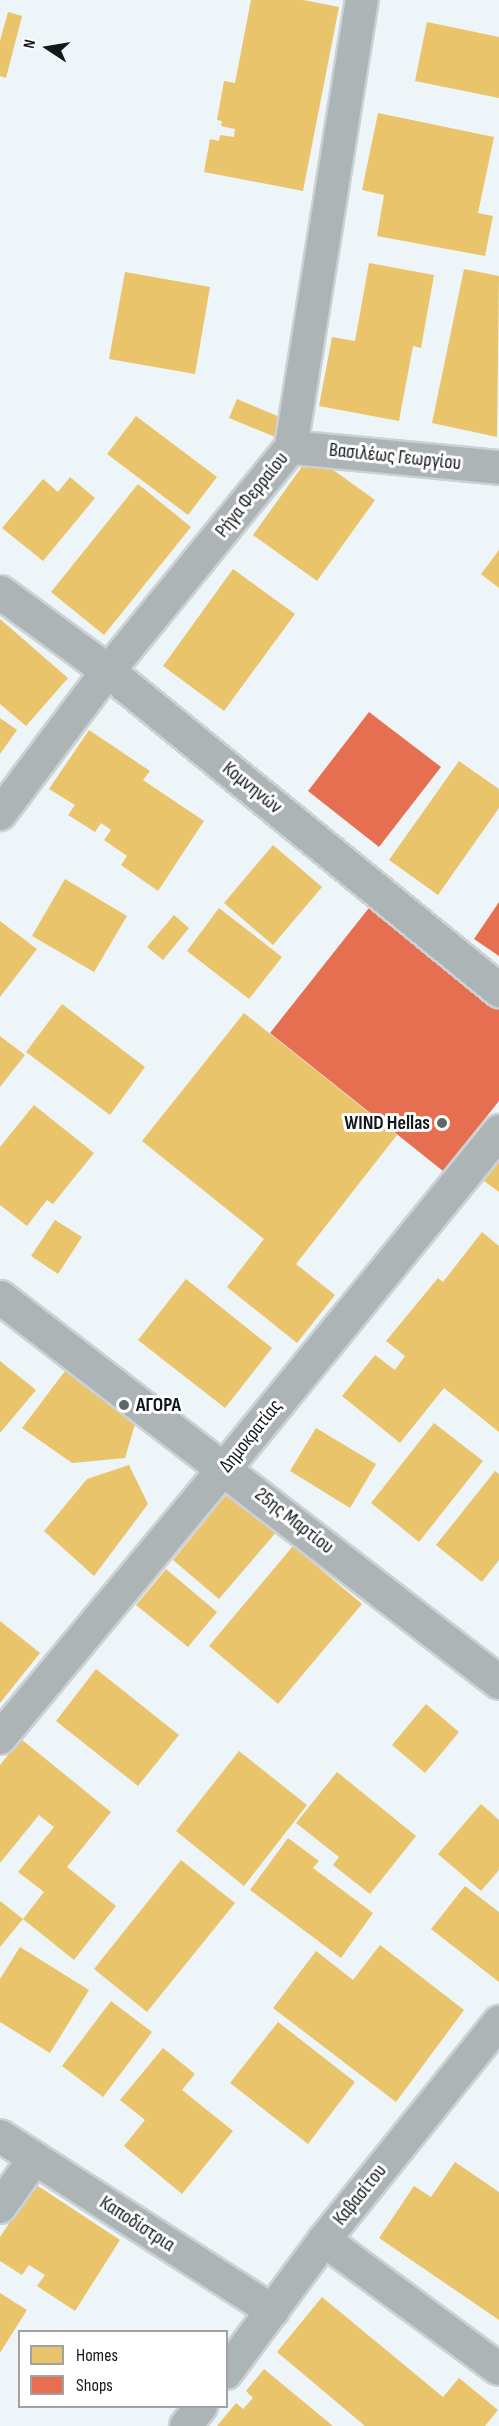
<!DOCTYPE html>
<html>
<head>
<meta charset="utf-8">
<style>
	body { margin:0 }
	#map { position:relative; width:499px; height:2426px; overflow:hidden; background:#eef5f9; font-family:"Sofia Sans Condensed",sans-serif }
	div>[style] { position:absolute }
	.homes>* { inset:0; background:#e9c46a }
	.shops>* { inset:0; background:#e76f51 }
	.roads { filter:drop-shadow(2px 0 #ccd1d4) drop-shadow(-2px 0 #ccd1d4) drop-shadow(0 2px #ccd1d4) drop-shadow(0 -2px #ccd1d4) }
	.street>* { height:32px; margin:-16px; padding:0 16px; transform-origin:16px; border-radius:16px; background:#adb4b6 }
	.secondary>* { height:33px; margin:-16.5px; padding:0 16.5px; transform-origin:16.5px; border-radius:16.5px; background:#adb4b6 }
	.dots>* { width:16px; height:16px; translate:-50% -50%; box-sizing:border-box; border:3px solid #fff; border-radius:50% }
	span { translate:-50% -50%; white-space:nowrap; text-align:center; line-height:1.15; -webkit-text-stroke:6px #fff; paint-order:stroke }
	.street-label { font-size:20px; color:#13171a }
	.poi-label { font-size:20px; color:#13171a; font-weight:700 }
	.right { translate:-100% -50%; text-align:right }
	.left { translate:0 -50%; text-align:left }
	.legend { position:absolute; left:18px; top:2330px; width:210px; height:78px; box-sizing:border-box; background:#fff; border:2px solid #a1a2a3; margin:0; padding:8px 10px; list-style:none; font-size:18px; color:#13171a }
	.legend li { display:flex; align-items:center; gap:12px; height:30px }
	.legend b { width:30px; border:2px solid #a1a2a3 }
	.north { position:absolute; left:18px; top:18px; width:60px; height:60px; -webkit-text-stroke:4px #fff; paint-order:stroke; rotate:282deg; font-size:16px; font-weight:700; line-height:24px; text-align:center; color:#13171a }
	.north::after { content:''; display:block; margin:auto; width:21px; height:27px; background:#13171a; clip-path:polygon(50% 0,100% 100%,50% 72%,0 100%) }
</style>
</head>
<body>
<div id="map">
	<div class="homes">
		<i style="clip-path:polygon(251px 0,303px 0,339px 7px,303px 191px,204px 172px,210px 139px,219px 141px,220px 135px,234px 137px,235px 129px,221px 126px,222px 121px,217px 120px,224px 81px,235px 83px)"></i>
		<i style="clip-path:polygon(8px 12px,22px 16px,6px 78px,0 76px,0 41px)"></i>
		<i style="clip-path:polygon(427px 22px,499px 37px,499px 98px,415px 81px)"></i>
		<i style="clip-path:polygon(378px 113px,494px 137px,478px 213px,493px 216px,485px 256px,377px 236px,384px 195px,362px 190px)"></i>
		<i style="clip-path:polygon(369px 263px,434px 275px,421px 348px,413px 346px,399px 421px,319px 406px,332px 337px,355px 341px)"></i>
		<i style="clip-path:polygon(464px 269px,499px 276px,497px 437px,432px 423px)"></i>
		<i style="clip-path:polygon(125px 272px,210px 287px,195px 374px,109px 359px)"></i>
		<i style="clip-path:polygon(237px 399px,282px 418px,275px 437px,229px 418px)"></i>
		<i style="clip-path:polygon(136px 416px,217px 477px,188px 515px,107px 454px)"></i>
		<i style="clip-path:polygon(311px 454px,375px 500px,317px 581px,253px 535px)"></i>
		<i style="clip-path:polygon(70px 477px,95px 498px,43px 561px,2px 528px,43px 479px,58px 492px)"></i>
		<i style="clip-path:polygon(138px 484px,191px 527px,104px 635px,51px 592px)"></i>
		<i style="clip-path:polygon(499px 550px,499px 588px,481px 574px)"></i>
		<i style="clip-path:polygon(233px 569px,295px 614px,224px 711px,163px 666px)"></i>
		<i style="clip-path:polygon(0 619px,68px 678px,26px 726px,0 704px)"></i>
		<i style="clip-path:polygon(0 718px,17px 730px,0 754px)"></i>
		<i style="clip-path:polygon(89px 730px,150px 771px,143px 780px,204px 821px,158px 891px,121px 865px,127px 856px,104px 840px,111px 830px,101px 823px,95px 832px,68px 815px,75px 805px,49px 789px)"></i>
		<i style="clip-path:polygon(459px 761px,499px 789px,499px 808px,438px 895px,389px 860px)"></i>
		<i style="clip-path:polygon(273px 845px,322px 887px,273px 945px,224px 903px)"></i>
		<i style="clip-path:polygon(65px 879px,127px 916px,94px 972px,32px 936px)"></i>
		<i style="clip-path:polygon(219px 908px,282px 957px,249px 999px,187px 951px)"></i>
		<i style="clip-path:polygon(174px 915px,189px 928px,163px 960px,147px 947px)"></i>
		<i style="clip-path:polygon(0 921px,37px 949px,0 997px)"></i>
		<i style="clip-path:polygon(62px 1004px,145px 1067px,110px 1115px,26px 1052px)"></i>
		<i style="clip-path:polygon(244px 1013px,397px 1135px,296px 1264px,335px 1295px,297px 1343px,227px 1287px,264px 1239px,142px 1141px)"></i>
		<i style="clip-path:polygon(0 1036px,25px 1055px,0 1087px)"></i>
		<i style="clip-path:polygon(34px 1105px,94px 1153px,53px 1204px,47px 1200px,27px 1226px,0 1205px,0 1147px)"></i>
		<i style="clip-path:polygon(499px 1162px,499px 1192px,484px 1181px)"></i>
		<i style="clip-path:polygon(55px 1220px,82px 1237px,58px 1274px,31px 1256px)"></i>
		<i style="clip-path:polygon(482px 1232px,499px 1246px,499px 1432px,444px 1388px,400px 1443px,342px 1396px,375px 1355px,395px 1370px,405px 1356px,386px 1341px,438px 1278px,443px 1282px)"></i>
		<i style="clip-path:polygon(186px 1279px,272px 1348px,225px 1408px,138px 1340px)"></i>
		<i style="clip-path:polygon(0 1361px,36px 1390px,0 1433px)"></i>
		<i style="clip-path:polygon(65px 1371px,135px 1424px,125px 1458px,72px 1463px,22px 1428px)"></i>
		<i style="clip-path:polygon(434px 1423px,483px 1461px,419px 1542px,371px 1503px)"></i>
		<i style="clip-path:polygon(316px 1428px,376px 1464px,350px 1508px,290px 1471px)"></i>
		<i style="clip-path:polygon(129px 1465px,148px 1504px,94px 1576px,44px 1531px,87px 1479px)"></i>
		<i style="clip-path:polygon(495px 1471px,499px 1474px,499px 1560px,482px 1582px,436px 1545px)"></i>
		<i style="clip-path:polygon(236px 1483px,284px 1523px,219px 1599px,173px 1560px)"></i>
		<i style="clip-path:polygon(293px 1546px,362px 1604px,278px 1704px,209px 1646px)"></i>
		<i style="clip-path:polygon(166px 1569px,217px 1612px,188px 1647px,136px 1605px)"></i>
		<i style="clip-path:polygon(0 1621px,40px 1653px,0 1703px)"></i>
		<i style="clip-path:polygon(96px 1669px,179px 1735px,138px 1786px,56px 1721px)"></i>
		<i style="clip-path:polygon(426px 1704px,459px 1732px,425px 1773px,392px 1745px)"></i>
		<i style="clip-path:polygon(21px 1739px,111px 1812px,67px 1867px,116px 1906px,74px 1960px,23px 1919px,44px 1892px,18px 1872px,54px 1827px,39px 1815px,0 1863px,0 1765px)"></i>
		<i style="clip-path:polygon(239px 1751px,307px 1805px,244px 1886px,176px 1831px)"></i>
		<i style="clip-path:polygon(337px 1772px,416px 1836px,370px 1894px,333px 1865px,339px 1857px,296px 1823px)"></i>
		<i style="clip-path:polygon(481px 1804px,499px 1820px,499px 1870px,481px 1891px,438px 1854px)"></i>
		<i style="clip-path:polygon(288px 1838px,319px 1861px,313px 1868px,373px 1913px,341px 1958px,250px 1890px)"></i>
		<i style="clip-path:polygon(181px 1860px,235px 1903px,147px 2012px,94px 1969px)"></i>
		<i style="clip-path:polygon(465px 1886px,499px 1912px,499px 1982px,431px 1929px)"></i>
		<i style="clip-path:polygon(0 1901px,23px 1919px,0 1947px)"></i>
		<i style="clip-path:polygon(380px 1945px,464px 2010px,396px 2102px,273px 2008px,316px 1951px,353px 1980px)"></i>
		<i style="clip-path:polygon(20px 1947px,89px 1990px,50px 2053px,0 2022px,0 1979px)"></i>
		<i style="clip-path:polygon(111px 2001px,152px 2032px,103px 2097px,62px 2066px)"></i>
		<i style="clip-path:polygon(278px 2022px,355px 2082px,308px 2144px,230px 2083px)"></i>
		<i style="clip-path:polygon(163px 2048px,195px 2074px,182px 2090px,233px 2131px,182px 2194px,124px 2146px,145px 2120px,120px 2100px)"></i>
		<i style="clip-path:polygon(455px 2162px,499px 2192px,499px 2320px,379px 2238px,414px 2186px,431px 2197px)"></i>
		<i style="clip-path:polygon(35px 2184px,120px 2240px,75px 2311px,37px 2286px,45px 2275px,29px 2265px,22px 2275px,0 2261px,0 2237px)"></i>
		<i style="clip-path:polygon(0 2293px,27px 2310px,0 2353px)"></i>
		<i style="clip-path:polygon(322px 2297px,443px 2397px,459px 2378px,498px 2410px,485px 2426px,365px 2426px,277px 2352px)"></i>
		<i style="clip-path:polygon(264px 2369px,333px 2426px,217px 2426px,236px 2403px,243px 2409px,253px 2398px,246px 2391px)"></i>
	</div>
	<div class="shops">
		<i style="clip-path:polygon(369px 712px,441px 767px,379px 847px,308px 791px)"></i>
		<i style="clip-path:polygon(499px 902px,499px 956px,474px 939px)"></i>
		<i style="clip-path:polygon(372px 904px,499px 1005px,499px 1101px,443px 1171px,270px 1033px)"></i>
	</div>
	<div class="roads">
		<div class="street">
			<i style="left:0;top:814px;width:161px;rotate:-53.1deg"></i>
			<i style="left:97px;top:685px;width:307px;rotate:-50.8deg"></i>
			<i style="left:291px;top:447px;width:453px;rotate:-81deg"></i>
			<i style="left:0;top:1738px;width:352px;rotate:-50.3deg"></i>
			<i style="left:0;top:2136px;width:324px;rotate:32.7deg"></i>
			<i style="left:0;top:2207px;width:60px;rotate:-54.5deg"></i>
			<i style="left:324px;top:2240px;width:217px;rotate:36.4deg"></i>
			<i style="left:226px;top:2373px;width:165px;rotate:-53.6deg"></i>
			<i style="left:324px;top:2240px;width:280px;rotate:-51.2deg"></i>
			<i style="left:186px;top:2426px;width:25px;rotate:-53deg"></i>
		</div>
		<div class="secondary">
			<i style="left:291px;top:447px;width:209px;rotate:5.5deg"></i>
			<i style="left:0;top:592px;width:134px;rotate:36.2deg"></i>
			<i style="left:108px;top:671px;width:505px;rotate:39.21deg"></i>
			<i style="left:0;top:1297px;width:630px;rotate:37.65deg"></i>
			<i style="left:225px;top:1467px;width:434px;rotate:-50.8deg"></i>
		</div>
	</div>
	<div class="dots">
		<i style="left:442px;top:1123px;background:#606568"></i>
		<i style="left:124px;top:1405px;background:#606568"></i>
	</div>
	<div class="street-label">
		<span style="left:395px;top:457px;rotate:6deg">Βασιλέως Γεωργίου</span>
		<span style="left:252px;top:495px;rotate:-51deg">Ρήγα Φερραίου</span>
		<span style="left:252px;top:788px;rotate:39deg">Κομνηνών</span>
		<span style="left:251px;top:1436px;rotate:-51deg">Δημοκρατίας</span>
		<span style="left:294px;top:1521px;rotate:38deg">25ης Μαρτίου</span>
		<span style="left:360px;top:2195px;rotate:-51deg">Καβασίτου</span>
		<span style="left:137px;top:2224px;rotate:33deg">Καποδίστρια</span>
	</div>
	<div class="poi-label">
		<span class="right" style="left:430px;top:1123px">WIND Hellas</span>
		<span class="left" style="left:136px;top:1405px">ΑΓΟΡΑ</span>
	</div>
	<ul class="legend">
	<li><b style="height:16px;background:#e9c46a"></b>Homes</li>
	<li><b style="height:16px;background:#e76f51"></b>Shops</li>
	</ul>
	<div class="north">N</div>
</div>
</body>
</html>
